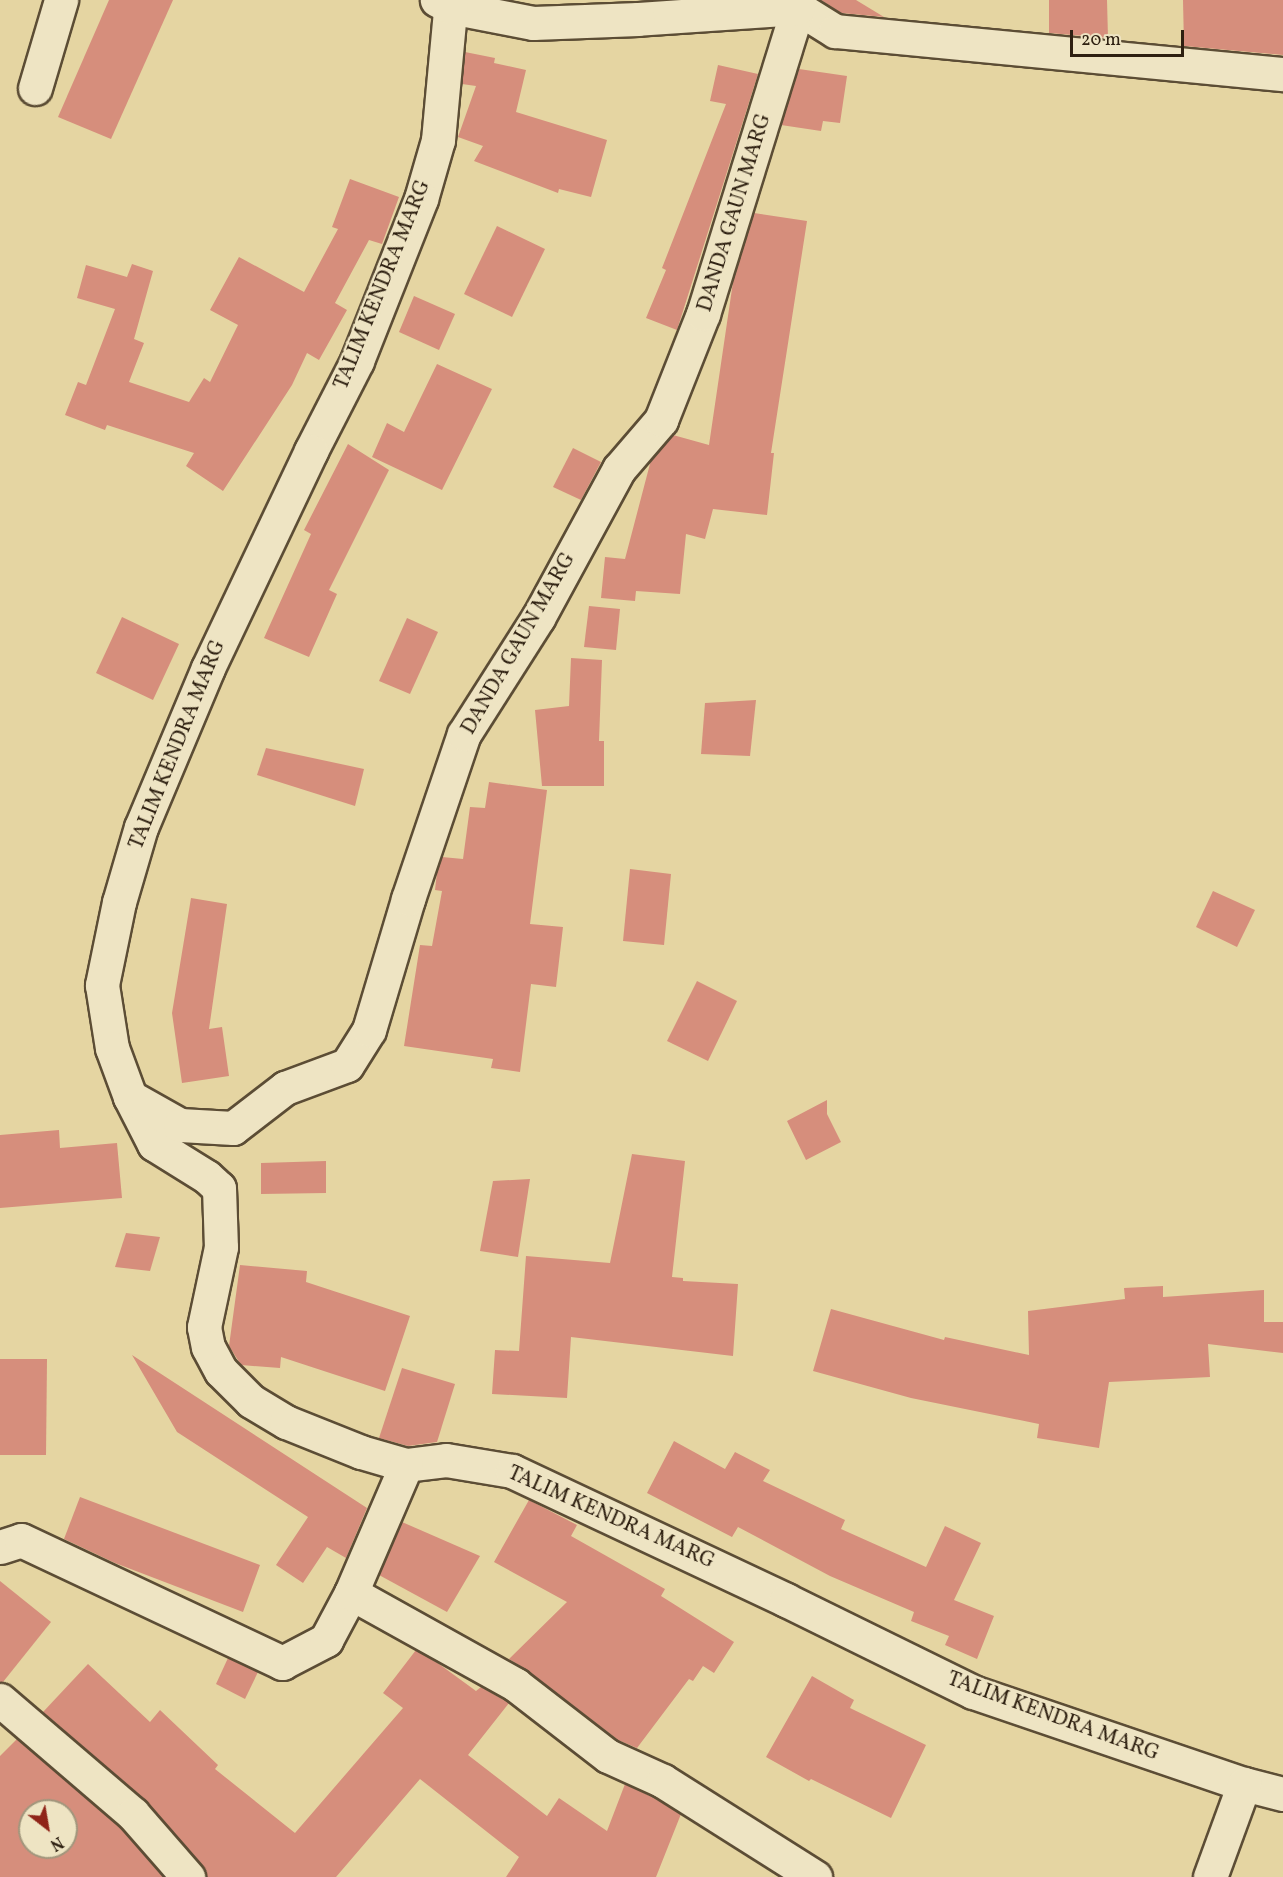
<!DOCTYPE html>
<html>
<head>
<meta charset="utf-8">
<style>
	body { margin:0 }
	#map { position:relative; width:1283px; height:1877px; overflow:hidden; background:#e5d5a2; font-family:Vollkorn,serif }
	div>[style] { position:absolute }
	.building>* { inset:0; background:#d68e7c }
	.roads { filter:drop-shadow(2px 0 #5c4d35) drop-shadow(-2px 0 #5c4d35) drop-shadow(0 2px #5c4d35) drop-shadow(0 -2px #5c4d35) }
	.minor>* { height:33px; margin:-16.5px; padding:0 16.5px; transform-origin:16.5px; border-radius:16.5px; background:#eee4c3 }
	span { translate:-50% -50%; white-space:nowrap; text-align:center; line-height:1.15; -webkit-text-stroke:4.5px #eee4c3; paint-order:stroke }
	.street-label { font-size:21px; color:#2e2011 }
	.north { position:absolute; left:18px; top:1799px; width:60px; height:60px; box-sizing:border-box; background:#eee4c3; border:2px solid #a1967c; border-radius:50%; rotate:149deg; font-size:16px; font-weight:700; line-height:24px; text-align:center; color:#2e2011 }
	.north::after { content:''; display:block; margin:auto; width:21px; height:27px; background:#8f2418; clip-path:polygon(50% 0,100% 100%,50% 72%,0 100%) }
	.scale { position:absolute; left:1070px; top:30px; width:114px; height:27px; box-sizing:border-box; border:3px solid #2e2011; border-top:0; padding-left:8px; font-size:18px; line-height:21px; white-space:nowrap; color:#2e2011; -webkit-text-stroke:4px #eee4c3; paint-order:stroke }
</style>
</head>
<body>
<div id="map">
	<div class="building">
		<i style="clip-path:polygon(109px 0,173px 0,111px 139px,58px 117px)"></i>
		<i style="clip-path:polygon(821px 0,856px 0,884px 17px,841px 13px)"></i>
		<i style="clip-path:polygon(1049px 0,1107px 0,1108px 38px,1049px 33px)"></i>
		<i style="clip-path:polygon(1183px 0,1283px 0,1283px 55px,1184px 46px)"></i>
		<i style="clip-path:polygon(465px 52px,495px 58px,494px 63px,526px 70px,516px 112px,607px 140px,591px 197px,559px 189px,558px 193px,474px 161px,483px 146px,458px 137px,476px 86px,462px 84px)"></i>
		<i style="clip-path:polygon(718px 65px,758px 74px,677px 330px,646px 318px,666px 270px,662px 268px,726px 104px,710px 101px)"></i>
		<i style="clip-path:polygon(799px 69px,847px 76px,840px 123px,823px 121px,821px 131px,781px 125px)"></i>
		<i style="clip-path:polygon(350px 179px,399px 197px,382px 244px,369px 240px,335px 303px,347px 310px,319px 360px,307px 353px,292px 385px,223px 491px,186px 466px,194px 453px,107px 425px,105px 430px,65px 415px,78px 382px,86px 385px,115px 309px,77px 298px,86px 265px,127px 277px,132px 264px,153px 271px,134px 339px,144px 343px,129px 382px,189px 402px,204px 378px,210px 382px,238px 325px,210px 310px,239px 257px,304px 292px,338px 229px,332px 227px)"></i>
		<i style="clip-path:polygon(754px 213px,807px 221px,771px 453px,774px 453px,767px 515px,713px 509px,705px 539px,686px 534px,680px 594px,636px 591px,635px 601px,601px 598px,605px 557px,625px 559px,651px 460px,673px 435px,709px 445px,733px 282px)"></i>
		<i style="clip-path:polygon(497px 226px,545px 249px,512px 317px,464px 294px)"></i>
		<i style="clip-path:polygon(414px 296px,455px 314px,439px 350px,399px 332px)"></i>
		<i style="clip-path:polygon(437px 364px,492px 389px,442px 490px,372px 457px,387px 423px,404px 432px)"></i>
		<i style="clip-path:polygon(348px 444px,389px 470px,329px 590px,337px 594px,309px 657px,264px 638px,311px 534px,304px 530px)"></i>
		<i style="clip-path:polygon(573px 448px,601px 462px,581px 500px,553px 487px)"></i>
		<i style="clip-path:polygon(589px 606px,620px 609px,616px 650px,584px 647px)"></i>
		<i style="clip-path:polygon(122px 617px,179px 644px,153px 700px,96px 673px)"></i>
		<i style="clip-path:polygon(407px 618px,438px 632px,410px 694px,379px 681px)"></i>
		<i style="clip-path:polygon(571px 658px,602px 660px,599px 741px,604px 741px,604px 786px,542px 786px,535px 710px,569px 706px)"></i>
		<i style="clip-path:polygon(756px 700px,750px 756px,701px 754px,705px 703px)"></i>
		<i style="clip-path:polygon(266px 748px,364px 769px,355px 806px,257px 775px)"></i>
		<i style="clip-path:polygon(489px 782px,547px 790px,530px 924px,563px 927px,556px 987px,531px 984px,520px 1072px,491px 1068px,493px 1059px,404px 1046px,420px 945px,432px 946px,442px 891px,435px 890px,437px 872px,442px 857px,463px 859px,470px 807px,485px 808px)"></i>
		<i style="clip-path:polygon(630px 869px,671px 874px,664px 945px,623px 941px)"></i>
		<i style="clip-path:polygon(1213px 891px,1255px 910px,1237px 947px,1196px 927px)"></i>
		<i style="clip-path:polygon(191px 898px,227px 904px,209px 1029px,222px 1027px,229px 1076px,182px 1083px,172px 1013px)"></i>
		<i style="clip-path:polygon(697px 981px,737px 1001px,708px 1061px,667px 1041px)"></i>
		<i style="clip-path:polygon(827px 1100px,827px 1114px,841px 1142px,806px 1160px,787px 1121px)"></i>
		<i style="clip-path:polygon(59px 1130px,60px 1148px,117px 1143px,122px 1198px,0 1208px,0 1135px)"></i>
		<i style="clip-path:polygon(632px 1154px,685px 1161px,672px 1277px,683px 1278px,683px 1281px,738px 1284px,733px 1356px,571px 1337px,567px 1398px,492px 1394px,495px 1350px,519px 1351px,526px 1256px,610px 1263px)"></i>
		<i style="clip-path:polygon(326px 1161px,326px 1193px,261px 1194px,261px 1163px)"></i>
		<i style="clip-path:polygon(530px 1179px,518px 1257px,480px 1251px,493px 1181px)"></i>
		<i style="clip-path:polygon(126px 1233px,160px 1237px,150px 1271px,115px 1267px)"></i>
		<i style="clip-path:polygon(240px 1265px,307px 1271px,306px 1282px,410px 1316px,385px 1391px,281px 1357px,280px 1368px,241px 1365px,229px 1346px)"></i>
		<i style="clip-path:polygon(1163px 1286px,1163px 1297px,1264px 1290px,1264px 1322px,1283px 1322px,1283px 1353px,1208px 1344px,1210px 1377px,1109px 1382px,1099px 1448px,1037px 1438px,1039px 1424px,911px 1398px,813px 1371px,831px 1309px,944px 1340px,945px 1337px,1029px 1355px,1028px 1311px,1125px 1299px,1124px 1288px)"></i>
		<i style="clip-path:polygon(132px 1355px,367px 1508px,346px 1558px,327px 1547px,303px 1583px,276px 1565px,308px 1517px,177px 1432px)"></i>
		<i style="clip-path:polygon(0 1359px,47px 1359px,46px 1455px,0 1455px)"></i>
		<i style="clip-path:polygon(402px 1368px,455px 1384px,437px 1442px,408px 1446px,379px 1438px)"></i>
		<i style="clip-path:polygon(674px 1441px,725px 1469px,735px 1452px,770px 1470px,763px 1481px,845px 1520px,841px 1529px,926px 1567px,945px 1526px,981px 1543px,954px 1600px,994px 1616px,977px 1659px,945px 1645px,949px 1636px,911px 1621px,914px 1612px,830px 1576px,738px 1527px,732px 1537px,647px 1493px)"></i>
		<i style="clip-path:polygon(80px 1497px,260px 1565px,243px 1612px,115px 1563px,64px 1539px)"></i>
		<i style="clip-path:polygon(529px 1500px,577px 1525px,571px 1536px,665px 1589px,661px 1596px,734px 1642px,714px 1673px,703px 1666px,693px 1681px,689px 1679px,637px 1748px,618px 1740px,527px 1670px,509px 1659px,567px 1602px,494px 1562px)"></i>
		<i style="clip-path:polygon(402px 1522px,480px 1556px,447px 1612px,379px 1575px)"></i>
		<i style="clip-path:polygon(0 1581px,51px 1622px,3px 1682px,0 1682px)"></i>
		<i style="clip-path:polygon(416px 1650px,439px 1664px,476px 1691px,481px 1687px,509px 1703px,468px 1755px,547px 1816px,559px 1798px,607px 1831px,625px 1784px,654px 1798px,681px 1814px,656px 1877px,506px 1877px,519px 1857px,420px 1779px,336px 1877px,206px 1877px,202px 1865px,147px 1802px,43px 1712px,88px 1664px,150px 1722px,160px 1710px,218px 1765px,215px 1769px,295px 1833px,403px 1708px,383px 1693px)"></i>
		<i style="clip-path:polygon(228px 1658px,258px 1672px,245px 1699px,216px 1684px)"></i>
		<i style="clip-path:polygon(812px 1676px,854px 1700px,850px 1708px,926px 1745px,891px 1818px,811px 1779px,809px 1781px,766px 1757px)"></i>
		<i style="clip-path:polygon(evenodd,17px 1739px,120px 1827px,163px 1877px,0 1877px,0 1756px,17px 1739px,30px 1811px,66px 1811px,66px 1847px,30px 1847px,30px 1811px)"></i>
	</div>
	<div class="roads">
		<div class="minor">
			<i style="left:451px;top:0;width:141px;rotate:95.3deg"></i>
			<i style="left:438px;top:140px;width:61px;rotate:106.1deg"></i>
			<i style="left:421px;top:199px;width:174px;rotate:111.6deg"></i>
			<i style="left:357px;top:361px;width:101px;rotate:117.1deg"></i>
			<i style="left:311px;top:451px;width:240px;rotate:115.4deg"></i>
			<i style="left:208px;top:668px;width:173px;rotate:112.8deg"></i>
			<i style="left:141px;top:827px;width:78px;rotate:106.3deg"></i>
			<i style="left:119px;top:902px;width:85px;rotate:101.6deg"></i>
			<i style="left:102px;top:985px;width:64px;rotate:81deg"></i>
			<i style="left:112px;top:1048px;width:52px;rotate:69.8deg"></i>
			<i style="left:130px;top:1097px;width:53px;rotate:62.9deg"></i>
			<i style="left:154px;top:1144px;width:62px;rotate:31.9deg"></i>
			<i style="left:207px;top:1177px;width:16px;rotate:43deg"></i>
			<i style="left:219px;top:1188px;width:59px;rotate:88.1deg"></i>
			<i style="left:221px;top:1247px;width:82px;rotate:102deg"></i>
			<i style="left:204px;top:1327px;width:20px;rotate:79deg"></i>
			<i style="left:208px;top:1347px;width:27px;rotate:62deg"></i>
			<i style="left:221px;top:1371px;width:42px;rotate:45deg"></i>
			<i style="left:251px;top:1401px;width:41px;rotate:31deg"></i>
			<i style="left:286px;top:1422px;width:81px;rotate:21.8deg"></i>
			<i style="left:361px;top:1452px;width:47px;rotate:16.1deg"></i>
			<i style="left:406px;top:1465px;width:40px;rotate:-7.1deg"></i>
			<i style="left:446px;top:1460px;width:67px;rotate:9.5deg"></i>
			<i style="left:512px;top:1471px;width:303px;rotate:25.2deg"></i>
			<i style="left:786px;top:1600px;width:208px;rotate:26.2deg"></i>
			<i style="left:973px;top:1692px;width:286px;rotate:18.8deg"></i>
			<i style="left:1244px;top:1784px;width:40px;rotate:14.4deg"></i>
			<i style="left:794px;top:0;width:9px;rotate:63deg"></i>
			<i style="left:798px;top:8px;width:44px;rotate:31.9deg"></i>
			<i style="left:835px;top:31px;width:450px;rotate:5.5deg"></i>
			<i style="left:35px;top:88px;width:92px;rotate:-73.5deg"></i>
			<i style="left:130px;top:1097px;width:57px;rotate:29.2deg"></i>
			<i style="left:180px;top:1125px;width:53px;rotate:3.2deg"></i>
			<i style="left:233px;top:1128px;width:66px;rotate:-37.6deg"></i>
			<i style="left:285px;top:1088px;width:66px;rotate:-20.4deg"></i>
			<i style="left:347px;top:1065px;width:41px;rotate:-57.8deg"></i>
			<i style="left:369px;top:1030px;width:137px;rotate:-73.4deg"></i>
			<i style="left:408px;top:899px;width:174px;rotate:-71.3deg"></i>
			<i style="left:464px;top:734px;width:138px;rotate:-57.5deg"></i>
			<i style="left:538px;top:618px;width:170px;rotate:-61.5deg"></i>
			<i style="left:619px;top:469px;width:65px;rotate:-49.4deg"></i>
			<i style="left:661px;top:420px;width:114px;rotate:-68.4deg"></i>
			<i style="left:703px;top:314px;width:320px;rotate:-72.8deg"></i>
			<i style="left:798px;top:8px;width:160px;rotate:176.1deg"></i>
			<i style="left:638px;top:19px;width:105px;rotate:177.8deg"></i>
			<i style="left:533px;top:23px;width:84px;rotate:-169deg"></i>
			<i style="left:451px;top:7px;width:16px;rotate:-153deg"></i>
			<i style="left:0;top:1547px;width:22px;rotate:-18deg"></i>
			<i style="left:21px;top:1540px;width:289px;rotate:25.2deg"></i>
			<i style="left:282px;top:1663px;width:50px;rotate:-27.6deg"></i>
			<i style="left:326px;top:1640px;width:53px;rotate:-62deg"></i>
			<i style="left:351px;top:1593px;width:139px;rotate:-66.7deg"></i>
			<i style="left:351px;top:1593px;width:189px;rotate:29.1deg"></i>
			<i style="left:516px;top:1685px;width:116px;rotate:37.7deg"></i>
			<i style="left:608px;top:1756px;width:60px;rotate:24.4deg"></i>
			<i style="left:663px;top:1781px;width:180px;rotate:32.3deg"></i>
			<i style="left:0;top:1700px;width:175px;rotate:40.6deg"></i>
			<i style="left:133px;top:1814px;width:84px;rotate:48.9deg"></i>
			<i style="left:1210px;top:1877px;width:99px;rotate:-69.9deg"></i>
		</div>
	</div>
	<div class="street-label">
		<span style="left:735px;top:213px;rotate:-73deg">DANDA GAUN MARG</span>
		<span style="left:383px;top:285px;rotate:-68deg">TALIM KENDRA MARG</span>
		<span style="left:519px;top:644px;rotate:-60deg">DANDA GAUN MARG</span>
		<span style="left:178px;top:745px;rotate:-68deg">TALIM KENDRA MARG</span>
		<span style="left:611px;top:1518px;rotate:24deg">TALIM KENDRA MARG</span>
		<span style="left:1053px;top:1717px;rotate:20deg">TALIM KENDRA MARG</span>
	</div>
	<div class="north">N</div>
	<div class="scale">20 m</div>
</div>
</body>
</html>
